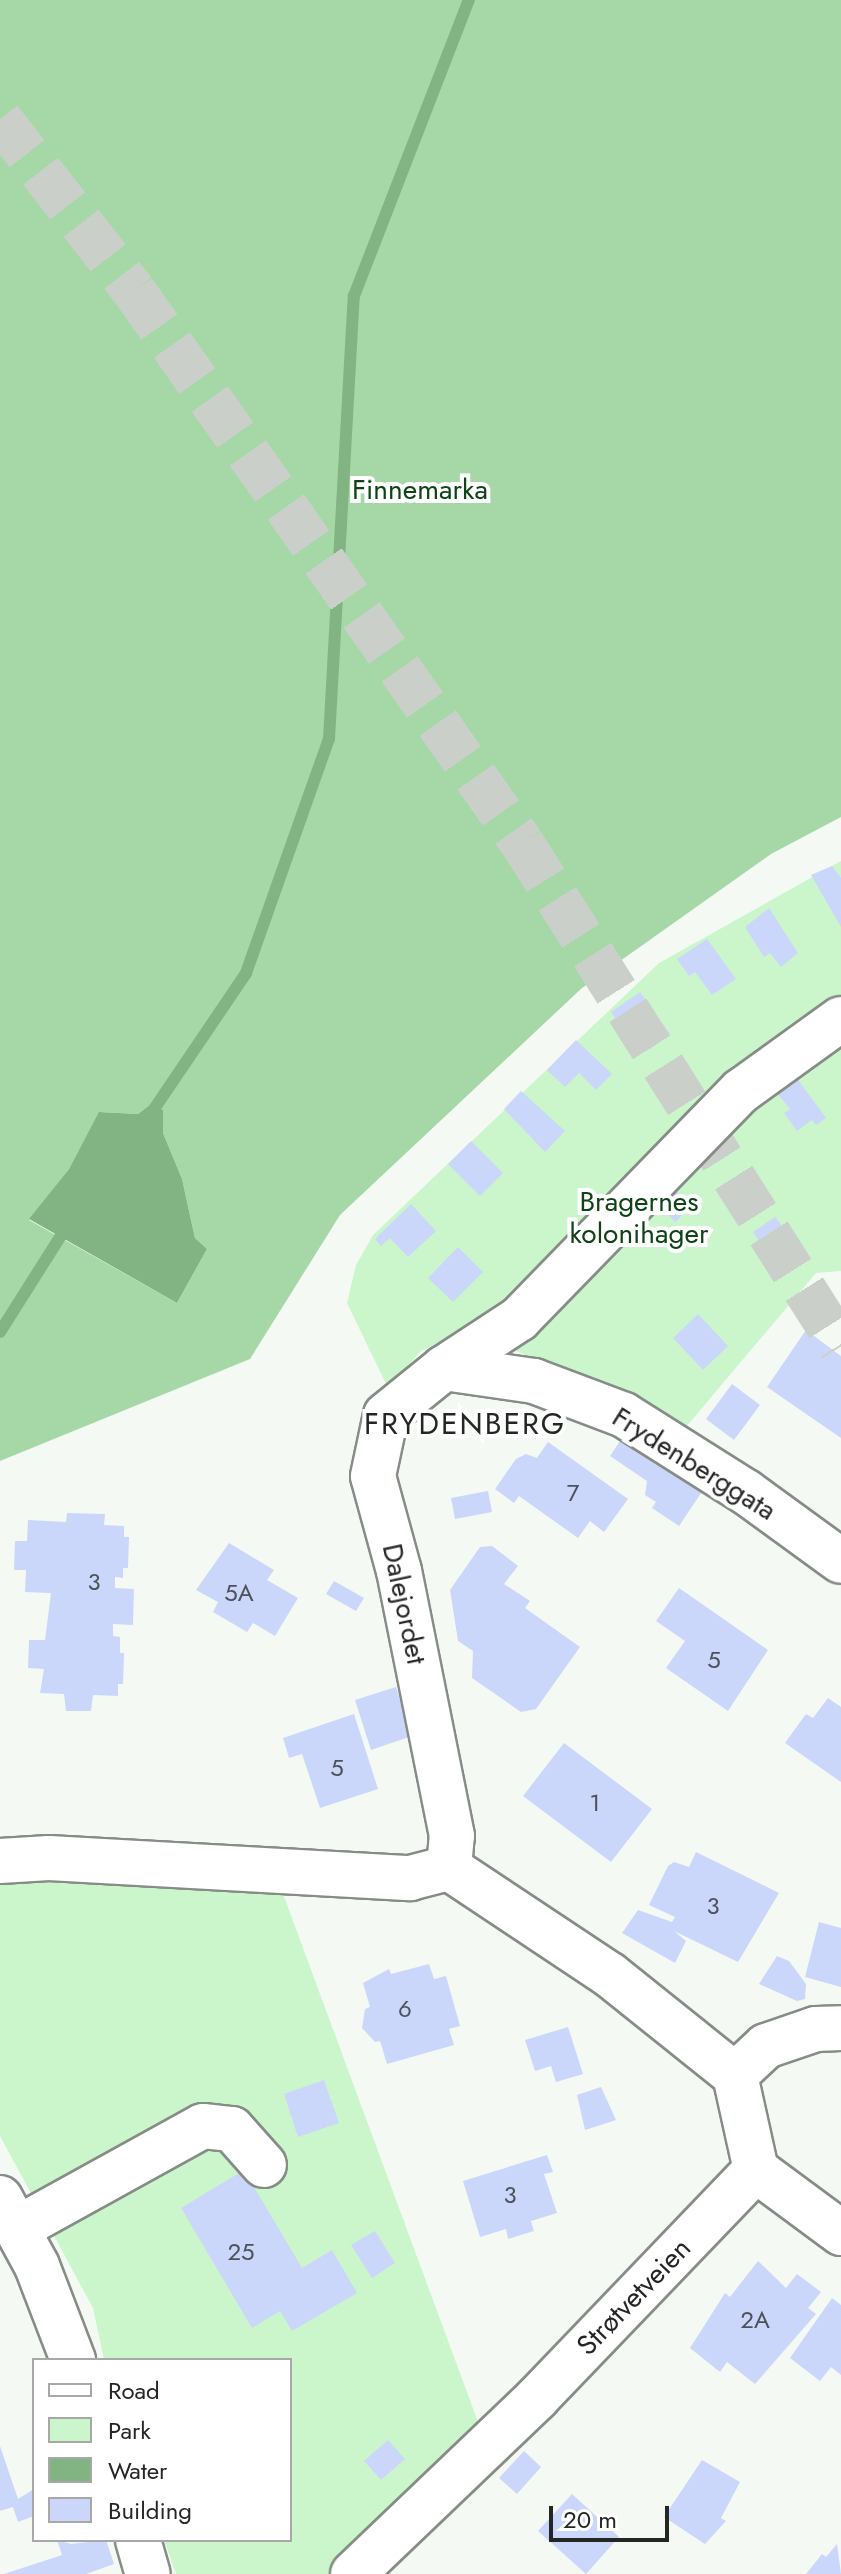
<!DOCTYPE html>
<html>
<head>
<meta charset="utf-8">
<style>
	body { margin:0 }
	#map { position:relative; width:841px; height:2574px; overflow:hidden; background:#f4faf3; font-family:Jost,sans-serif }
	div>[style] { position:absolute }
	.green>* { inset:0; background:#cbf6cc }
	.forest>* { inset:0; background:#a6d8a7 }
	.water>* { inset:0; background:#82b383 }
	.stream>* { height:12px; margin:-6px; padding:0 6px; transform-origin:6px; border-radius:6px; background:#82b383 }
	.building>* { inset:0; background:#cad6fa }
	.major-tunnel>* { height:44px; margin-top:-22px; transform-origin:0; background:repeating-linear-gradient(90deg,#cad0c9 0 44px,transparent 0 66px) }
	.roads { filter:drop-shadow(2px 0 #868c86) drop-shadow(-2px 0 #868c86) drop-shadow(0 2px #868c86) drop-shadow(0 -2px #868c86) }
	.minor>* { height:44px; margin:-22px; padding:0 22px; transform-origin:22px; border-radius:22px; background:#fff }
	span { translate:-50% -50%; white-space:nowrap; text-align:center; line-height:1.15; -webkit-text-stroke:8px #fff; paint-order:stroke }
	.number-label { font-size:24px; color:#4d5259 }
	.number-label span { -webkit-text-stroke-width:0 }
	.park-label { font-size:28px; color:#0e4316 }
	.street-label { font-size:28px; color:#232623 }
	.neighbourhood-label { font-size:30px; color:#232623; letter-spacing:2px }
	.legend { position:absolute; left:32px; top:2358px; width:260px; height:184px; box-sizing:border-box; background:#fff; border:2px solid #a7a8a7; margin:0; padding:10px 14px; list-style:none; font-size:24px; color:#232623 }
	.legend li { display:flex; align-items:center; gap:16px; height:40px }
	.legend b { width:40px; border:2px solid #a7a8a7 }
	.scale { position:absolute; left:549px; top:2506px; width:120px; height:36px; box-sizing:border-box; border:4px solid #232623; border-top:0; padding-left:10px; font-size:24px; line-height:28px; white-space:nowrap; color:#232623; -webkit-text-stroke:6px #fff; paint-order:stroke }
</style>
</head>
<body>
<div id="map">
	<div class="green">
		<i style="clip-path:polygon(841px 861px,841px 1271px,816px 1273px,686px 1427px,467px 1329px,421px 1351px,388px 1388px,347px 1303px,356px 1265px,373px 1235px,659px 963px)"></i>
		<i style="clip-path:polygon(0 1881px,282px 1891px,481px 2430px,340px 2574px,176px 2574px,164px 2540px,290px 2540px,290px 2360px,104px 2360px,93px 2308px,0 2136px)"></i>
	</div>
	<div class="forest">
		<i style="clip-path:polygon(evenodd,0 0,841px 0,841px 817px,771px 854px,582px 988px,340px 1215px,250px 1359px,0 1461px,0 0,151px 1104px,163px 1110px,163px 1133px,182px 1179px,195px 1238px,207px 1249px,177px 1303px,29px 1220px,69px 1169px,100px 1112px,138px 1114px,151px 1104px)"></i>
	</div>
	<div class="water">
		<i style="clip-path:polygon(151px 1104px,163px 1110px,163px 1133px,182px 1179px,195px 1238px,207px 1249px,177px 1303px,29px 1219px,69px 1169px,99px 1112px,138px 1114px)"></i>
	</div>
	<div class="stream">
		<i style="left:148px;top:1118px;width:175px;rotate:-55.9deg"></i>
		<i style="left:246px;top:973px;width:248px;rotate:-70.5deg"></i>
		<i style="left:329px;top:739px;width:444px;rotate:-86.8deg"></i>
		<i style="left:354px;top:296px;width:318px;rotate:-68.8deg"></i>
		<i style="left:0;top:1332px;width:125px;rotate:-57.7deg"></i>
	</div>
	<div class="building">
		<i style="clip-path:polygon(832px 866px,841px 878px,841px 927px,811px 875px)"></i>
		<i style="clip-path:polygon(769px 908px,798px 953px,781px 967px,770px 953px,764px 957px,745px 927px)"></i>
		<i style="clip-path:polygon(707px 939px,736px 979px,712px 995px,695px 972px,689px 976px,677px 959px)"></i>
		<i style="clip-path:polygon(640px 992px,670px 1034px,649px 1050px,627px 1019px,619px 1024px,611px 1012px)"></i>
		<i style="clip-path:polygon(576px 1040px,612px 1074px,596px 1090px,579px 1073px,565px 1087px,547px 1070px)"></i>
		<i style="clip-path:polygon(791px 1070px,826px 1118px,816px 1125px,812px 1120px,797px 1131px,784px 1113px,790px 1109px,771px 1086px)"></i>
		<i style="clip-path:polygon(521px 1091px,565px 1131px,545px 1152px,504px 1109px)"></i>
		<i style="clip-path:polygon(471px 1141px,503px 1173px,480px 1196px,448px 1164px)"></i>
		<i style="clip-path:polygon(668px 1182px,691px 1207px,675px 1222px,652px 1197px)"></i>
		<i style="clip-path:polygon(411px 1204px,436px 1231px,408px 1257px,390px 1238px,381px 1246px,375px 1239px)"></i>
		<i style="clip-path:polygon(775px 1217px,805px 1253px,800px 1256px,804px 1262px,783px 1276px,753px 1232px)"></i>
		<i style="clip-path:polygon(458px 1247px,483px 1272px,453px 1302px,428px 1278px)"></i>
		<i style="clip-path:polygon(698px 1314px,728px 1346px,703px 1370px,673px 1338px)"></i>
		<i style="clip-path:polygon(806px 1330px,841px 1356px,841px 1438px,767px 1387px)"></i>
		<i style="clip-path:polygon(732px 1384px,760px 1405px,734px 1440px,706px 1419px)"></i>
		<i style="clip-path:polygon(622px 1438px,705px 1487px,679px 1526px,652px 1508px,656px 1502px,645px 1495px,647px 1481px,610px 1456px)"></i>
		<i style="clip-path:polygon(548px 1442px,628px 1499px,604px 1532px,590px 1521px,578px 1538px,519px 1496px,514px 1503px,495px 1489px,516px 1459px,526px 1454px,537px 1458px)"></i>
		<i style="clip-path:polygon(488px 1491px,492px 1512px,455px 1519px,451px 1498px)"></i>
		<i style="clip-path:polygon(67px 1513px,105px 1514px,104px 1525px,124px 1526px,124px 1537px,129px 1537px,128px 1568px,123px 1568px,123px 1578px,115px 1577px,115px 1588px,134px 1589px,133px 1625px,113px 1624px,113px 1636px,120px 1637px,120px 1653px,124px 1653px,123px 1684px,118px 1684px,118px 1696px,93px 1695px,91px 1711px,66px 1711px,64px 1694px,40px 1693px,44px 1669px,28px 1668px,29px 1640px,45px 1640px,51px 1593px,25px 1592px,26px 1570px,14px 1570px,15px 1541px,27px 1541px,28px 1520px,66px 1522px)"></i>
		<i style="clip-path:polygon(229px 1543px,274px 1570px,267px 1580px,298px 1598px,275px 1636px,253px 1623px,247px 1632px,213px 1612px,218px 1602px,196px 1590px)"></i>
		<i style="clip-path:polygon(492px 1546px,518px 1566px,504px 1584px,530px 1601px,525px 1608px,580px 1647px,536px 1709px,521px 1712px,472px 1678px,473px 1651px,458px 1641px,450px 1590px,480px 1547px)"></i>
		<i style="clip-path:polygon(334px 1581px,364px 1598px,356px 1611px,326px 1594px)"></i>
		<i style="clip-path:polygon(679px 1588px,768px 1650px,728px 1711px,666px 1668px,685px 1641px,656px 1621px)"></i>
		<i style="clip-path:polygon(396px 1687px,412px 1736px,371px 1750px,355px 1700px)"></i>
		<i style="clip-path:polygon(828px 1698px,841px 1707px,841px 1782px,785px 1743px,806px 1714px,813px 1718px)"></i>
		<i style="clip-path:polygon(354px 1714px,378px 1789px,320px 1808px,302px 1754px,289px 1758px,283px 1738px)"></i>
		<i style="clip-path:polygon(564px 1743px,652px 1809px,611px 1862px,523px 1796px)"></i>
		<i style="clip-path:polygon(696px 1852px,779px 1893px,738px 1962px,674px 1931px,686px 1941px,675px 1963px,622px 1933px,638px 1910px,672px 1922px,675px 1917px,649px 1905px,668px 1866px,674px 1862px,689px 1867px)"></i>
		<i style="clip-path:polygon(819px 1922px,841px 1928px,841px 1987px,805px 1977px)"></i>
		<i style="clip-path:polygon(777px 1956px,789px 1961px,806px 1984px,805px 1999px,797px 2001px,759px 1984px)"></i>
		<i style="clip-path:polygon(429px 1964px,434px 1979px,446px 1976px,460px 2026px,449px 2029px,454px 2045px,387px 2064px,380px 2041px,375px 2042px,362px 2028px,365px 2009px,370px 2007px,363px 1983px,389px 1969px,391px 1974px)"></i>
		<i style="clip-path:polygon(568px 2027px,583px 2074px,556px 2082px,551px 2066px,535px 2071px,525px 2040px)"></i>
		<i style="clip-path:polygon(324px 2080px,339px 2123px,298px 2137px,284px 2094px)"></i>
		<i style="clip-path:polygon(601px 2087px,616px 2120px,585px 2130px,577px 2095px)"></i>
		<i style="clip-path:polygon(547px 2155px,553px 2172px,544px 2174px,557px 2213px,531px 2221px,534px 2231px,508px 2239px,506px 2229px,480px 2237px,463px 2181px)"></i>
		<i style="clip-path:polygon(244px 2170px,302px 2268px,332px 2250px,357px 2293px,292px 2331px,280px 2311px,252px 2328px,181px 2208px)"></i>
		<i style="clip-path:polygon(375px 2231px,395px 2263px,372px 2278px,351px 2245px)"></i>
		<i style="clip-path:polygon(758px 2261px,786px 2288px,797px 2274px,821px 2292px,808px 2308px,816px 2314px,755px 2384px,727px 2362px,720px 2372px,690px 2348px,725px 2293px,730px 2297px)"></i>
		<i style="clip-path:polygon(832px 2298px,841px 2305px,841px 2375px,831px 2367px,820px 2381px,790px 2358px)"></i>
		<i style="clip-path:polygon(388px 2440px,405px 2459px,381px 2480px,364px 2461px)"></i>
		<i style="clip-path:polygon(0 2446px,18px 2499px,34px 2489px,34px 2516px,18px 2522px,13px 2507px,0 2511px)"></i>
		<i style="clip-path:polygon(524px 2451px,541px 2467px,517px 2494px,499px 2478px)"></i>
		<i style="clip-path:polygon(702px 2460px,740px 2482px,721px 2518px,726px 2521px,705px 2544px,664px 2517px)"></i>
		<i style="clip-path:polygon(572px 2494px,619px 2537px,586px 2574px,538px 2531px)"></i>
		<i style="clip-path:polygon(57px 2540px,71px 2544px,106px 2540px,114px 2564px,86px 2574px,4px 2574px,62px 2555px)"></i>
		<i style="clip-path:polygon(837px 2544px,841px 2574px,806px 2574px,822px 2554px,826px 2557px)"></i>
	</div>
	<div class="major-tunnel">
		<i style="left:0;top:119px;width:218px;rotate:52.1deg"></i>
		<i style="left:134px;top:291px;width:675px;rotate:54.9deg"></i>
		<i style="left:522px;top:843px;width:596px;rotate:57.67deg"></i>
	</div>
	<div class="roads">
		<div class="minor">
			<i style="left:444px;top:1368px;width:91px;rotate:8.2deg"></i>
			<i style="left:534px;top:1381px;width:96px;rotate:20.7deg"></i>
			<i style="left:624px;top:1415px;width:144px;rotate:32.3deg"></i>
			<i style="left:746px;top:1492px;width:117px;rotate:36deg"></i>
			<i style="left:0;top:1861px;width:49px;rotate:-3.5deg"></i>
			<i style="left:49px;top:1858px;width:362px;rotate:3.2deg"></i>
			<i style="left:410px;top:1878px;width:40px;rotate:-14.4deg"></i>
			<i style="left:449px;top:1868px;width:193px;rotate:33.6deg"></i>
			<i style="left:610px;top:1975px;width:160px;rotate:38.7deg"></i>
			<i style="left:449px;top:1868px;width:32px;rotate:-85deg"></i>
			<i style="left:452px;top:1836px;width:270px;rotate:-101.3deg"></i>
			<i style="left:399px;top:1571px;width:98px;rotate:-105.3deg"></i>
			<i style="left:373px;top:1476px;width:62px;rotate:-78deg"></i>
			<i style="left:386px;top:1415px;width:75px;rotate:-39deg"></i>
			<i style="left:444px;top:1368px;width:90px;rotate:-33.2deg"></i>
			<i style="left:519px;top:1319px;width:318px;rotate:-45.8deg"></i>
			<i style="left:741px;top:1091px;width:123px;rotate:-35.8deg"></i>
			<i style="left:756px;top:2170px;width:97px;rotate:-102.5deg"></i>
			<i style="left:735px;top:2075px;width:42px;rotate:-43.1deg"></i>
			<i style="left:766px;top:2046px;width:53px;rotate:-18.8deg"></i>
			<i style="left:816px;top:2029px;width:25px;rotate:-2deg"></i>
			<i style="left:756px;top:2170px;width:106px;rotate:36.5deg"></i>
			<i style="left:0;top:2198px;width:77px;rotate:61.4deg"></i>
			<i style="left:37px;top:2266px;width:101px;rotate:69deg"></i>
			<i style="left:18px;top:2228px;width:211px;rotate:-28.9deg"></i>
			<i style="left:203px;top:2126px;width:29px;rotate:6deg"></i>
			<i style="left:232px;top:2129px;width:48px;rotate:48.4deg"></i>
			<i style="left:138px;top:2540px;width:35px;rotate:74deg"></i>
			<i style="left:353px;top:2574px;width:255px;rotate:-43.7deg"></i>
			<i style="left:537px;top:2398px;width:316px;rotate:-46.2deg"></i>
		</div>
	</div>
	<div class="number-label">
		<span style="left:573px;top:1493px">7</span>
		<span style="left:94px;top:1582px">3</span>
		<span style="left:239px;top:1593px">5A</span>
		<span style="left:714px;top:1660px">5</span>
		<span style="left:337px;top:1768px">5</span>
		<span style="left:595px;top:1803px">1</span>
		<span style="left:713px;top:1906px">3</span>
		<span style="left:405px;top:2009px">6</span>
		<span style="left:510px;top:2195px">3</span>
		<span style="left:241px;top:2252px">25</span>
		<span style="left:755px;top:2320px">2A</span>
	</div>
	<div class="park-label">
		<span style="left:420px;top:490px">Finnemarka</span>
		<span style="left:639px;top:1218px">Bragernes<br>kolonihager</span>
	</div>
	<div class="street-label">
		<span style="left:694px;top:1464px;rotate:32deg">Frydenberggata</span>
		<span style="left:404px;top:1604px;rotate:78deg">Dalejordet</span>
		<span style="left:634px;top:2297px;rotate:-46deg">Strøtvetveien</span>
	</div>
	<div class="neighbourhood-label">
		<span style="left:465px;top:1424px">FRYDENBERG</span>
	</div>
	<ul class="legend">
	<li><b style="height:10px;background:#fff"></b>Road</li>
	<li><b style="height:22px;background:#cbf6cc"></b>Park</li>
	<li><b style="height:22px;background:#82b383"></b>Water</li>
	<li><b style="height:22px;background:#cad6fa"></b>Building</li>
	</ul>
	<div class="scale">20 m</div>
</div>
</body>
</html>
